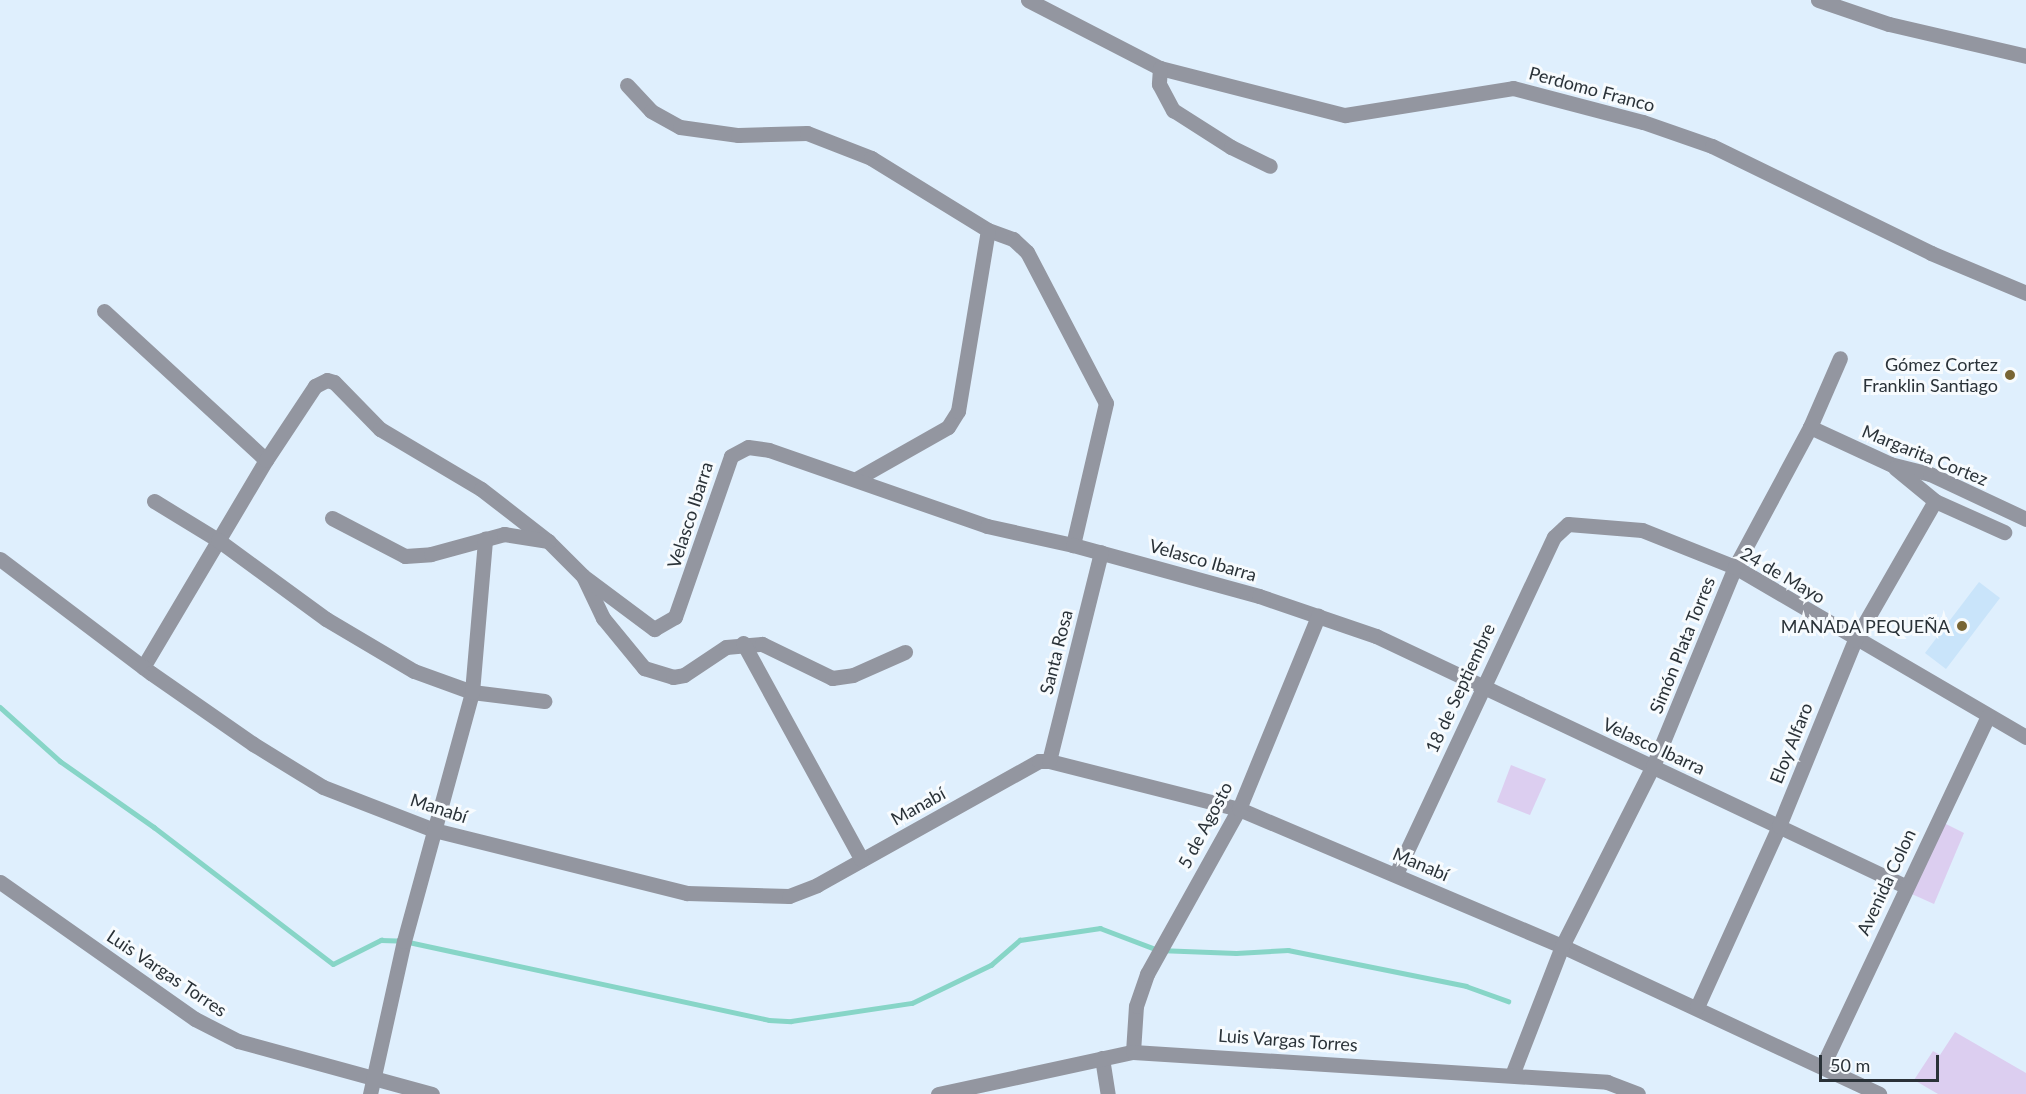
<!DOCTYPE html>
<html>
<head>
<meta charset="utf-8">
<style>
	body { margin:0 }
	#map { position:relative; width:2026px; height:1094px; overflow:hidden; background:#dfeffd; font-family:Lato,sans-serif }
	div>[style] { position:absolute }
	.built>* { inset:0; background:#c9e4fa }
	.green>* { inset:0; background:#dccef0 }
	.stream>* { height:4.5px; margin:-2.25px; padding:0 2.25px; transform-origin:2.25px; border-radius:2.25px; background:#87d5c7 }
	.minor>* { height:15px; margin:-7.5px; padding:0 7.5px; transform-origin:7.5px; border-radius:7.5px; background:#9396a0 }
	.dots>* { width:16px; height:16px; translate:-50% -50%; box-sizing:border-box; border:3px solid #f7fbfe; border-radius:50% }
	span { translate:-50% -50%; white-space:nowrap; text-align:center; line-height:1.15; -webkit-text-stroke:6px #f7fbfe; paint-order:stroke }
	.street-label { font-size:18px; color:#2a3238 }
	.poi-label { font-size:18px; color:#2a3238 }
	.right { translate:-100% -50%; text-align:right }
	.scale { position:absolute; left:1819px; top:1055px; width:120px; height:27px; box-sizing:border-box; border:3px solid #2a3238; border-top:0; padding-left:8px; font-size:18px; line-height:21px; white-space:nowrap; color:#2a3238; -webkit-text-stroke:4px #f7fbfe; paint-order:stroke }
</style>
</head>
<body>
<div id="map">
	<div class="built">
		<i style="clip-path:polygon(1979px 582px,2000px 598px,1946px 669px,1925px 653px)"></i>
	</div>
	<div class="green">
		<i style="clip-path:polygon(1511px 765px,1546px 779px,1530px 815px,1497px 802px)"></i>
		<i style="clip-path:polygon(1940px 821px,1964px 833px,1934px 904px,1905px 891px)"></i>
		<i style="clip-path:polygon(1955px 1032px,2026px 1073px,2026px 1094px,1938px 1094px,1914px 1080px,1933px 1051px,1940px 1055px)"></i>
	</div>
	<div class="stream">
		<i style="left:0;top:707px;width:81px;rotate:42deg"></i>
		<i style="left:60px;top:761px;width:115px;rotate:35.1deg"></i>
		<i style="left:154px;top:827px;width:225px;rotate:37.4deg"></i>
		<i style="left:333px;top:964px;width:54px;rotate:-26.6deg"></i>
		<i style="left:381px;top:940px;width:23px;rotate:2deg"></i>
		<i style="left:404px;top:941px;width:373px;rotate:12.2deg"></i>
		<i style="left:769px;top:1020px;width:22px;rotate:3deg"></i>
		<i style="left:791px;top:1021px;width:122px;rotate:-8.5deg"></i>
		<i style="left:912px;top:1003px;width:88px;rotate:-25.7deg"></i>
		<i style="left:991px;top:965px;width:38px;rotate:-41deg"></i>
		<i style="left:1020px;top:940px;width:81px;rotate:-8.5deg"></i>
		<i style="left:1100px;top:928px;width:62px;rotate:20.8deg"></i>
		<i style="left:1158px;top:950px;width:78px;rotate:2.2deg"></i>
		<i style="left:1236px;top:953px;width:52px;rotate:-3.3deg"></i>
		<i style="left:1288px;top:950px;width:182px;rotate:11.4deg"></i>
		<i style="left:1466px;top:986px;width:45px;rotate:19.7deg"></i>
	</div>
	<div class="minor">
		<i style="left:1028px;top:0;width:148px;rotate:27.3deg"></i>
		<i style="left:1160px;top:68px;width:191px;rotate:14.3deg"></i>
		<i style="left:1345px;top:115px;width:170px;rotate:-9.1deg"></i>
		<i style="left:1513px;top:88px;width:134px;rotate:14.7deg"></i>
		<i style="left:1643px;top:122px;width:73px;rotate:19.2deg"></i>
		<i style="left:1712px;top:146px;width:244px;rotate:26deg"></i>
		<i style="left:1931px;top:253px;width:103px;rotate:22.8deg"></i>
		<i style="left:1818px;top:0;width:75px;rotate:18.7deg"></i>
		<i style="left:1889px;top:24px;width:141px;rotate:13.1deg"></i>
		<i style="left:1160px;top:68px;width:16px;rotate:94deg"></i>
		<i style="left:1159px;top:84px;width:30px;rotate:62deg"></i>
		<i style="left:1173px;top:110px;width:69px;rotate:32.5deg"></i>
		<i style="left:1231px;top:147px;width:43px;rotate:26deg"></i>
		<i style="left:627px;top:85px;width:35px;rotate:47deg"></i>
		<i style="left:651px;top:111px;width:33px;rotate:29deg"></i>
		<i style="left:680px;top:127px;width:59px;rotate:7.9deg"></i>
		<i style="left:738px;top:135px;width:69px;rotate:-1.7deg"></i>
		<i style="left:807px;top:133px;width:69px;rotate:21.3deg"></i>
		<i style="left:871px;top:158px;width:137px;rotate:31.6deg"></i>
		<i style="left:988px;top:230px;width:27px;rotate:20deg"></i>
		<i style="left:1013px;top:239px;width:19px;rotate:43deg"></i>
		<i style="left:1027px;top:252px;width:170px;rotate:62.4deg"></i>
		<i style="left:1106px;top:403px;width:146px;rotate:103.1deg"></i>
		<i style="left:104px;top:311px;width:220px;rotate:42.6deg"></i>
		<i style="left:266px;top:460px;width:241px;rotate:120.7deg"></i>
		<i style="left:1810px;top:427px;width:88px;rotate:24.8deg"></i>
		<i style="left:1890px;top:464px;width:41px;rotate:14deg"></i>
		<i style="left:1930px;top:474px;width:106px;rotate:25.1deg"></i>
		<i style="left:266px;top:460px;width:89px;rotate:-56.5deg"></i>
		<i style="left:315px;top:386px;width:13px;rotate:-27deg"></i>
		<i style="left:327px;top:380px;width:7px;rotate:16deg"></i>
		<i style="left:334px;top:382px;width:66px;rotate:45.6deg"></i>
		<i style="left:380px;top:429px;width:117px;rotate:30.7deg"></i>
		<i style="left:481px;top:489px;width:85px;rotate:37.8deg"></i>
		<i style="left:548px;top:541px;width:49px;rotate:45deg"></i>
		<i style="left:583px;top:576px;width:47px;rotate:64.5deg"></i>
		<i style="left:603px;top:618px;width:65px;rotate:50.6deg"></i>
		<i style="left:644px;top:668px;width:30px;rotate:17deg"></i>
		<i style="left:673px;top:677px;width:11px;rotate:-10deg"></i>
		<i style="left:684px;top:675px;width:50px;rotate:-33.7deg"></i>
		<i style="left:726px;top:647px;width:36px;rotate:-5deg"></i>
		<i style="left:762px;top:644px;width:78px;rotate:25.9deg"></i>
		<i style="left:832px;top:678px;width:21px;rotate:-8deg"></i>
		<i style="left:853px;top:675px;width:57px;rotate:-23.9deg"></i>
		<i style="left:1895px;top:468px;width:52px;rotate:39.5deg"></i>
		<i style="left:1935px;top:501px;width:76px;rotate:24.2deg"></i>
		<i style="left:858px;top:478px;width:103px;rotate:-29.5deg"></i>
		<i style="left:948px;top:427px;width:19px;rotate:-58deg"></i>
		<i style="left:958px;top:411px;width:183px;rotate:-80.6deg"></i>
		<i style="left:154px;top:501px;width:75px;rotate:31.4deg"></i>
		<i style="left:218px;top:540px;width:134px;rotate:36.2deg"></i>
		<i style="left:326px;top:619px;width:102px;rotate:30.6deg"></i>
		<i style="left:414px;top:671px;width:62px;rotate:19.9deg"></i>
		<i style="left:472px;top:692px;width:73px;rotate:7.1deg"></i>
		<i style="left:332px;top:518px;width:82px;rotate:27.5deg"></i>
		<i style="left:405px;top:556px;width:26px;rotate:-4deg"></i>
		<i style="left:431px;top:554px;width:76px;rotate:-15.3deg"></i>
		<i style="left:504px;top:534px;width:45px;rotate:9deg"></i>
		<i style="left:0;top:559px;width:189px;rotate:37.1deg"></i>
		<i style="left:151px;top:673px;width:124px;rotate:34.8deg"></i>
		<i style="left:253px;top:744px;width:82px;rotate:31.6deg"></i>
		<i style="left:323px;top:787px;width:119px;rotate:21.2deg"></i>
		<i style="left:434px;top:830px;width:261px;rotate:14deg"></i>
		<i style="left:687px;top:893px;width:102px;rotate:1.7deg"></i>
		<i style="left:789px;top:896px;width:30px;rotate:-21deg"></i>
		<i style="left:817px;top:885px;width:254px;rotate:-29.2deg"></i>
		<i style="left:1039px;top:761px;width:10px"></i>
		<i style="left:1049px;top:761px;width:196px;rotate:14.2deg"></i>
		<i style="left:1239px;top:809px;width:351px;rotate:23deg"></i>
		<i style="left:1562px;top:946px;width:350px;rotate:25deg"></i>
		<i style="left:583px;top:576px;width:89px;rotate:36.7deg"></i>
		<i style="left:654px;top:629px;width:24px;rotate:-30deg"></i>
		<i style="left:675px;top:617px;width:170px;rotate:-70.8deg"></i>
		<i style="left:731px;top:456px;width:19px;rotate:-28deg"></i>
		<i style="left:748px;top:447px;width:21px;rotate:8deg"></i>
		<i style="left:769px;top:450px;width:231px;rotate:19.2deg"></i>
		<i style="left:987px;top:526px;width:88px;rotate:12.5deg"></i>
		<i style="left:1073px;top:545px;width:193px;rotate:15.3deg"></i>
		<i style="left:1259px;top:596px;width:124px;rotate:18.9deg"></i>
		<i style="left:1376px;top:636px;width:585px;rotate:25.29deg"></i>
		<i style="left:743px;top:643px;width:247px;rotate:61.3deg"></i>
		<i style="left:1049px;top:761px;width:215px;rotate:-76deg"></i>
		<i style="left:1396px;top:874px;width:372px;rotate:-64.9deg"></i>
		<i style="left:1554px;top:537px;width:19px;rotate:-43deg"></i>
		<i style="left:1568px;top:524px;width:74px;rotate:4.6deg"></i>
		<i style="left:1642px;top:530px;width:100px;rotate:21.7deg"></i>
		<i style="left:1735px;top:567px;width:337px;rotate:30.3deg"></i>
		<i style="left:0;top:882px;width:238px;rotate:35.1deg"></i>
		<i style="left:195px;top:1019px;width:48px;rotate:27.1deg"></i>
		<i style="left:238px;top:1041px;width:201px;rotate:15.3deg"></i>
		<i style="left:1697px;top:1007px;width:199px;rotate:-65.6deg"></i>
		<i style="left:1779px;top:826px;width:201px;rotate:-67.8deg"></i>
		<i style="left:1855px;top:640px;width:160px;rotate:-60.1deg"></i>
		<i style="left:1133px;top:1052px;width:46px;rotate:-86.3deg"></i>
		<i style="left:1136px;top:1006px;width:34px;rotate:-71deg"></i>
		<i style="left:1147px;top:974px;width:189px;rotate:-60.9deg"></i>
		<i style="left:1239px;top:809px;width:209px;rotate:-67.7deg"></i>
		<i style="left:1102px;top:1058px;width:36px;rotate:81deg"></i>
		<i style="left:1823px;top:1065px;width:386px;rotate:-64.7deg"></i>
		<i style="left:1512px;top:1075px;width:138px;rotate:-68.8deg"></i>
		<i style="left:1562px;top:946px;width:202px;rotate:-63.2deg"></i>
		<i style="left:1653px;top:766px;width:215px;rotate:-67.6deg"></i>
		<i style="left:1735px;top:567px;width:159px;rotate:-61.8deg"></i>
		<i style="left:1810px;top:427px;width:75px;rotate:-66.5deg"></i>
		<i style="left:370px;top:1094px;width:157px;rotate:-77.5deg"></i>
		<i style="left:404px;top:941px;width:258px;rotate:-74.7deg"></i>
		<i style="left:472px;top:692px;width:154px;rotate:-85.1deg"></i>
		<i style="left:938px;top:1094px;width:199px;rotate:-12.2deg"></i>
		<i style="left:1133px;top:1052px;width:475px;rotate:3.6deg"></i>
		<i style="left:1607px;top:1082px;width:33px;rotate:21deg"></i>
	</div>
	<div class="dots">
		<i style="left:2010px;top:375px;background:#786534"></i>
		<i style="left:1962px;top:626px;background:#786534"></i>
	</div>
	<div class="street-label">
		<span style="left:1592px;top:89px;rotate:15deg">Perdomo Franco</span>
		<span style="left:1925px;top:455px;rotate:22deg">Margarita Cortez</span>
		<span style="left:690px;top:515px;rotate:-72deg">Velasco Ibarra</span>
		<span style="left:1203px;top:560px;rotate:16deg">Velasco Ibarra</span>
		<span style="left:1783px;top:575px;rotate:30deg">24 de Mayo</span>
		<span style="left:1682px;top:645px;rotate:-68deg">Simón Plata Torres</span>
		<span style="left:1056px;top:652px;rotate:-76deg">Santa Rosa</span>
		<span style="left:1460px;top:688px;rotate:-65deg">18 de Septiembre</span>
		<span style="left:1791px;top:743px;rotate:-68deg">Eloy Alfaro</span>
		<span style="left:1654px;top:746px;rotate:25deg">Velasco Ibarra</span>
		<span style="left:918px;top:806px;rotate:-29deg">Manabí</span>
		<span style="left:439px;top:808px;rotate:18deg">Manabí</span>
		<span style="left:1205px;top:825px;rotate:-62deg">5 de Agosto</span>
		<span style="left:1421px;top:864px;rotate:23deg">Manabí</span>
		<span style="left:1886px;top:882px;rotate:-65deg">Avenida Colon</span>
		<span style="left:167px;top:973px;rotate:34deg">Luis Vargas Torres</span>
		<span style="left:1288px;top:1040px;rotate:4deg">Luis Vargas Torres</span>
	</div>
	<div class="poi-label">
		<span class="right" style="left:1998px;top:375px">Gómez Cortez<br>Franklin Santiago</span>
		<span class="right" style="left:1950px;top:626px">MANADA PEQUEÑA</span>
	</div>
	<div class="scale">50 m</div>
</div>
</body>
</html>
